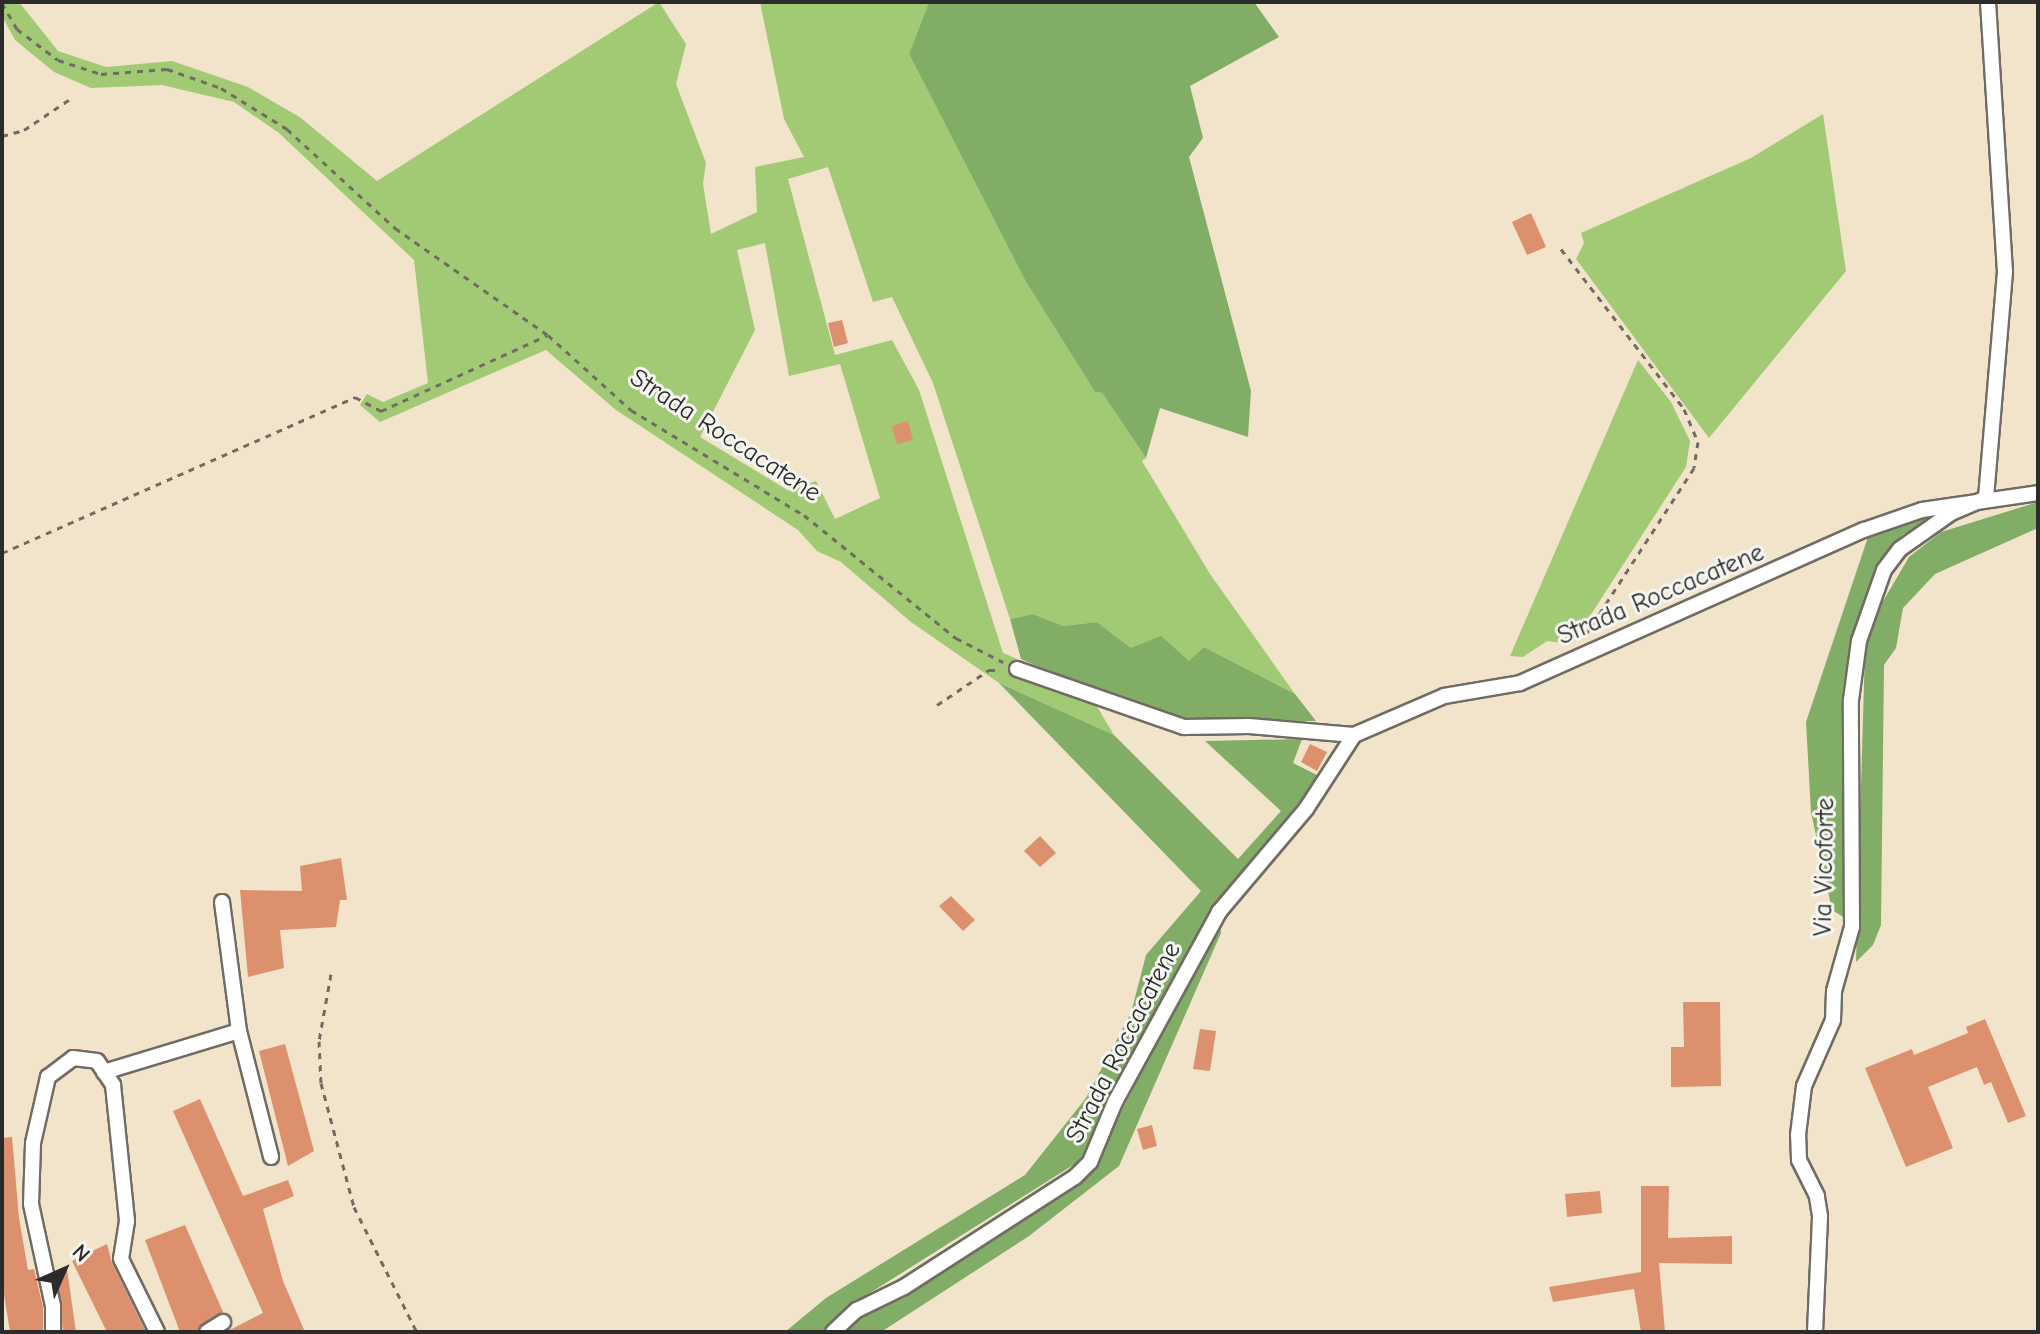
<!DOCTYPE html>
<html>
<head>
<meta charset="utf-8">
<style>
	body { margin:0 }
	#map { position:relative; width:2040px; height:1334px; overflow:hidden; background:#f2e4cb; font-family:"Comic Neue",sans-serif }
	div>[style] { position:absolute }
	.green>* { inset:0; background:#a2c974 }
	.forest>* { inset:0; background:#81ad66 }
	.building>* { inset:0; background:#dc906e }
	.path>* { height:3px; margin-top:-1.5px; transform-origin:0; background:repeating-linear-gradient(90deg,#716c63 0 6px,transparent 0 12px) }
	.roads { filter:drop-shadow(2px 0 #716c63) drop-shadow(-2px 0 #716c63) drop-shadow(0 2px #716c63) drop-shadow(0 -2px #716c63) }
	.minor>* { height:14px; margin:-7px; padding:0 7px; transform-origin:7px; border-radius:7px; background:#fff }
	span { translate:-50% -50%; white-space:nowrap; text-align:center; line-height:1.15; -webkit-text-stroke:6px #f6f6f2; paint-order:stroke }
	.street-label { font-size:26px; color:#2b2b2b }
	.frame { position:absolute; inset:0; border:4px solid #2b2b2b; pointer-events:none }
	.north { position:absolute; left:24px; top:1230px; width:80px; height:80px; -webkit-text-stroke:6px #f6f6f2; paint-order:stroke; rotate:45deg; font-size:22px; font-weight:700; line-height:32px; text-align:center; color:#2b2b2b }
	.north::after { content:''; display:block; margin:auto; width:28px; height:36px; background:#2b2b2b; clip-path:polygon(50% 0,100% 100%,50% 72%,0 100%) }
</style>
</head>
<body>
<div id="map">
	<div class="green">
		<i style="clip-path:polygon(evenodd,2px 2px,19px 2px,58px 51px,106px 67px,172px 61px,248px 87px,301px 118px,377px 181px,659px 2px,686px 44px,676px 84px,706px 163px,703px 184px,711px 234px,757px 212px,755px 167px,804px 157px,784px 119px,760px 2px,929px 2px,909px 54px,1026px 282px,1095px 392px,1102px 393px,1146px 458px,1142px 461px,1210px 574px,1295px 694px,1204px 647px,1190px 661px,1131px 648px,1097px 622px,1063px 626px,1033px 614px,1010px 619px,933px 383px,892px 297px,873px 302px,828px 167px,788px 179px,835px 355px,892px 340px,919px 390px,1003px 653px,1086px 688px,1114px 735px,999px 683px,911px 622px,841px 562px,817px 551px,798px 530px,616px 410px,546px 350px,380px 422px,360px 405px,367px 394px,383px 402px,428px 383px,414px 260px,279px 133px,234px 102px,162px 85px,91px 88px,54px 72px,15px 40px,2px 16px,2px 2px,765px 243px,789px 376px,840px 364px,880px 498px,835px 519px,816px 481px,789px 491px,700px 437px,755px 330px,737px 250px,765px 243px)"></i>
		<i style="clip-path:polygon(1823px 114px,1846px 271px,1709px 438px,1576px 259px,1584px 243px,1581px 233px,1751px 158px)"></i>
		<i style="clip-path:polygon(1638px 360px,1671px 402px,1690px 441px,1686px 467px,1572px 644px,1547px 641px,1523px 657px,1510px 656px)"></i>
	</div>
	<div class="forest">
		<i style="clip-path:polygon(929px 2px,1254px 2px,1279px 37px,1190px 86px,1203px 138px,1189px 157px,1251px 391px,1248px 437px,1160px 408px,1146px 458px,1102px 393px,1095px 392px,1026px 282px,909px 54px)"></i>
		<i style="clip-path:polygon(2038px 502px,2038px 528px,1935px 574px,1903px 608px,1896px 648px,1884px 665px,1881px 925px,1873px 945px,1856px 962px,1865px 649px,1882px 603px,1909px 557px,1941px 532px)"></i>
		<i style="clip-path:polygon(1922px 517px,1934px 518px,1902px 535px,1880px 562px,1854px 637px,1844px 698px,1845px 918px,1832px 910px,1811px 812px,1806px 722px,1869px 534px)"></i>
		<i style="clip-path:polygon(1033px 614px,1063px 626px,1097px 622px,1131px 648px,1161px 636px,1189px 661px,1204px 647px,1295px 694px,1316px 721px,1188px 720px,1086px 688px,1021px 659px,1010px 619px)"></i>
		<i style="clip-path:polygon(999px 683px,1114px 735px,1238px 859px,1281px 811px,1205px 741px,1302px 739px,1293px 763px,1319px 776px,1217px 910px,1086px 1157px,854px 1303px,821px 1332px,785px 1332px,826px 1298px,1025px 1175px,1086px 1098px,1131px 1013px,1146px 955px,1201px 891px)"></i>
		<i style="clip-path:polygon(1220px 921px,1221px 933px,1119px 1166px,1029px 1236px,881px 1332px,846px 1332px,863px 1315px,908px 1293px,1096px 1160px)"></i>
	</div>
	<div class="building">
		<i style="clip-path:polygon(1531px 213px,1546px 247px,1527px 255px,1512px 222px)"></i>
		<i style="clip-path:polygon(842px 320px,848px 343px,834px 347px,828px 323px)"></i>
		<i style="clip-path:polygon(908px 421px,913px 440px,897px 444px,892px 426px)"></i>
		<i style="clip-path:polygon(1310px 744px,1327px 752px,1317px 771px,1301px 762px)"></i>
		<i style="clip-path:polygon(1040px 836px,1056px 853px,1040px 867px,1024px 851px)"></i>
		<i style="clip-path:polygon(341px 858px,347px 900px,340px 900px,336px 927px,280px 930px,284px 968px,248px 977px,240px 890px,302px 891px,300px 866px)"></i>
		<i style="clip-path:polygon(951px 896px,975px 920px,963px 931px,939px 906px)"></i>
		<i style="clip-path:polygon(1683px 1002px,1720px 1002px,1721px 1086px,1671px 1087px,1671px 1047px,1684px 1047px)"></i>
		<i style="clip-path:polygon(1985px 1019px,2026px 1116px,2008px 1123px,1991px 1082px,1984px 1085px,1977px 1067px,1928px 1087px,1953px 1148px,1906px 1167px,1865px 1068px,1912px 1049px,1914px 1055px,1968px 1033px,1966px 1027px)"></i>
		<i style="clip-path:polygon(1200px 1029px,1216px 1031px,1210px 1071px,1193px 1069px)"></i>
		<i style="clip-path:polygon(285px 1044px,314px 1151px,288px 1166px,259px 1051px)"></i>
		<i style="clip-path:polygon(200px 1099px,243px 1196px,288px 1180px,294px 1196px,263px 1209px,283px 1281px,305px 1332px,226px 1332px,263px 1313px,173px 1111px)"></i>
		<i style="clip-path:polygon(1152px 1125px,1157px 1146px,1143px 1150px,1137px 1129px)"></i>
		<i style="clip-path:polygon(12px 1137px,19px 1218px,28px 1270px,34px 1269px,43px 1307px,43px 1332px,10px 1332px,2px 1282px,2px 1138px)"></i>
		<i style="clip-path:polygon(1641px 1186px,1669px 1186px,1668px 1238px,1732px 1236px,1732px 1264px,1659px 1263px,1665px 1332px,1641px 1332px,1634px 1289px,1553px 1302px,1549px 1287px,1641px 1272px)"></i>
		<i style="clip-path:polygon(1600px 1191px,1602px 1213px,1567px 1217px,1565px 1194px)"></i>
		<i style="clip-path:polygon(185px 1225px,223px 1312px,197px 1332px,180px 1332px,145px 1240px)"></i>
		<i style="clip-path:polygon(107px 1244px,112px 1263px,146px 1332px,107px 1332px,72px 1261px)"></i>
		<i style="clip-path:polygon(67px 1269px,76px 1332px,63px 1332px,56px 1271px)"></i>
	</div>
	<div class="path">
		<i style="left:2px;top:3px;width:30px;rotate:60deg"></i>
		<i style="left:17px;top:29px;width:51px;rotate:37.1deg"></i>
		<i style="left:58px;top:60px;width:45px;rotate:18deg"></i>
		<i style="left:101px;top:74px;width:66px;rotate:-4.3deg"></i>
		<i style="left:167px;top:69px;width:57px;rotate:19.4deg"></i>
		<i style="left:221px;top:88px;width:78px;rotate:31.8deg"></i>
		<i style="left:287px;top:129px;width:147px;rotate:42.5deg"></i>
		<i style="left:395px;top:228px;width:187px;rotate:35deg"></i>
		<i style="left:548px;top:335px;width:112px;rotate:42.1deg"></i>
		<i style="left:631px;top:410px;width:202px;rotate:31.3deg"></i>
		<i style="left:804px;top:515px;width:196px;rotate:39deg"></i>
		<i style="left:956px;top:638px;width:53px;rotate:27.1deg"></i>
		<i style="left:2px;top:136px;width:23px;rotate:-15deg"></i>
		<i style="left:24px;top:130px;width:55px;rotate:-34deg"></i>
		<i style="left:1561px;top:249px;width:202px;rotate:52.4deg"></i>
		<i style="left:1684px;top:409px;width:36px;rotate:67deg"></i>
		<i style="left:1698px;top:442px;width:26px;rotate:99deg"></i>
		<i style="left:1694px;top:468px;width:200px;rotate:123deg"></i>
		<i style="left:2px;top:553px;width:386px;rotate:-23.8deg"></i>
		<i style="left:355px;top:397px;width:30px;rotate:28deg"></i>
		<i style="left:381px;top:411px;width:183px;rotate:-24.5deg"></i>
		<i style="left:937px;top:705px;width:63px;rotate:-33.9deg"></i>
		<i style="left:989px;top:670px;width:12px"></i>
		<i style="left:331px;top:974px;width:68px;rotate:100.2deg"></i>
		<i style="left:319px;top:1041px;width:42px;rotate:87.3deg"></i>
		<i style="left:321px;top:1083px;width:128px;rotate:75.1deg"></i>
		<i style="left:354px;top:1207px;width:140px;rotate:63.3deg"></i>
	</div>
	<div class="roads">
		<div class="minor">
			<i style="left:1017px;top:669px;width:177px;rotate:19.2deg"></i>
			<i style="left:1184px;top:727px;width:65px;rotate:-0.9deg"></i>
			<i style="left:1249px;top:726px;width:105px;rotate:4.9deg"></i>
			<i style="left:222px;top:902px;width:130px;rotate:82.5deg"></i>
			<i style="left:239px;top:1031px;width:130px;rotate:75.7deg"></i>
			<i style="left:104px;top:1072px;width:141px;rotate:-16.9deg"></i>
			<i style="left:53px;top:1332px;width:26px;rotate:-90deg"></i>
			<i style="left:53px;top:1306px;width:104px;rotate:-102.2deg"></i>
			<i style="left:31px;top:1204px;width:61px;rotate:-88.1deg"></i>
			<i style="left:33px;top:1143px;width:68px;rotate:-77.2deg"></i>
			<i style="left:48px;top:1077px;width:31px;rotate:-37deg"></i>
			<i style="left:73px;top:1058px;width:24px;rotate:7deg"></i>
			<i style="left:97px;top:1061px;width:29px;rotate:56deg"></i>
			<i style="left:113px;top:1085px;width:137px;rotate:84.1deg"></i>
			<i style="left:127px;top:1221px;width:38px;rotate:99deg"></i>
			<i style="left:121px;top:1259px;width:81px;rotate:63.7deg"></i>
			<i style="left:207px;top:1332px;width:19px;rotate:-32deg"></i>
			<i style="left:833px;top:1332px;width:33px;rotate:-43deg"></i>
			<i style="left:857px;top:1310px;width:52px;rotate:-26.1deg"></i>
			<i style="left:904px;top:1287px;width:203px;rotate:-32.8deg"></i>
			<i style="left:1075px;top:1177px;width:21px;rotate:-45deg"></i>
			<i style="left:1090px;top:1162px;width:65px;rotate:-67.4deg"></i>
			<i style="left:1115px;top:1102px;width:217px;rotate:-61.3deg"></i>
			<i style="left:1219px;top:912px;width:135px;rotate:-49.8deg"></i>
			<i style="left:1306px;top:809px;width:88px;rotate:-57deg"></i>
			<i style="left:1354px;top:735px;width:98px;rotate:-23.4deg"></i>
			<i style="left:1444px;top:696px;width:77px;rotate:-9.7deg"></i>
			<i style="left:1520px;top:683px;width:376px;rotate:-24deg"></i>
			<i style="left:1864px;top:530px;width:61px;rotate:-19deg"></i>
			<i style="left:1922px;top:510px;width:117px;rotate:-8.3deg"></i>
			<i style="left:1815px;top:1332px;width:116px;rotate:-87.5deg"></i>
			<i style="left:1820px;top:1216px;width:20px;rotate:-99deg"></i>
			<i style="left:1817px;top:1196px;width:40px;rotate:-116.6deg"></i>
			<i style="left:1799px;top:1160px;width:25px;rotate:-92deg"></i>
			<i style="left:1798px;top:1135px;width:49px;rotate:-83deg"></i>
			<i style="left:1804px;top:1086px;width:72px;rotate:-66.3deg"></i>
			<i style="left:1833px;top:1020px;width:29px;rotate:-88deg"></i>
			<i style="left:1834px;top:991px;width:66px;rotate:-74.3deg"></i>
			<i style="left:1852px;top:927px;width:227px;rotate:-90.3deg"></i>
			<i style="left:1851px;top:700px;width:60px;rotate:-82.3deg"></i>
			<i style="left:1859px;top:641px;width:75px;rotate:-70.6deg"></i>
			<i style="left:1884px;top:570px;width:26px;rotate:-53deg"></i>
			<i style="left:1900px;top:549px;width:62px;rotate:-35.2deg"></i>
			<i style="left:1951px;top:513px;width:38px;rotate:-23deg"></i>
			<i style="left:1986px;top:498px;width:227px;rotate:-85.2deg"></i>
			<i style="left:2005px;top:272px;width:271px;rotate:-93.6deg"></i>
		</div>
	</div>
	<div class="street-label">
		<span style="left:725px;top:436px;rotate:33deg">Strada Roccacatene</span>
		<span style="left:1661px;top:595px;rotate:-23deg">Strada Roccacatene</span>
		<span style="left:1825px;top:867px;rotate:-89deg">Via Vicoforte</span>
		<span style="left:1124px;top:1043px;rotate:-63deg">Strada Roccacatene</span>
	</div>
	<div class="frame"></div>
	<div class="north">N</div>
</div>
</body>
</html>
